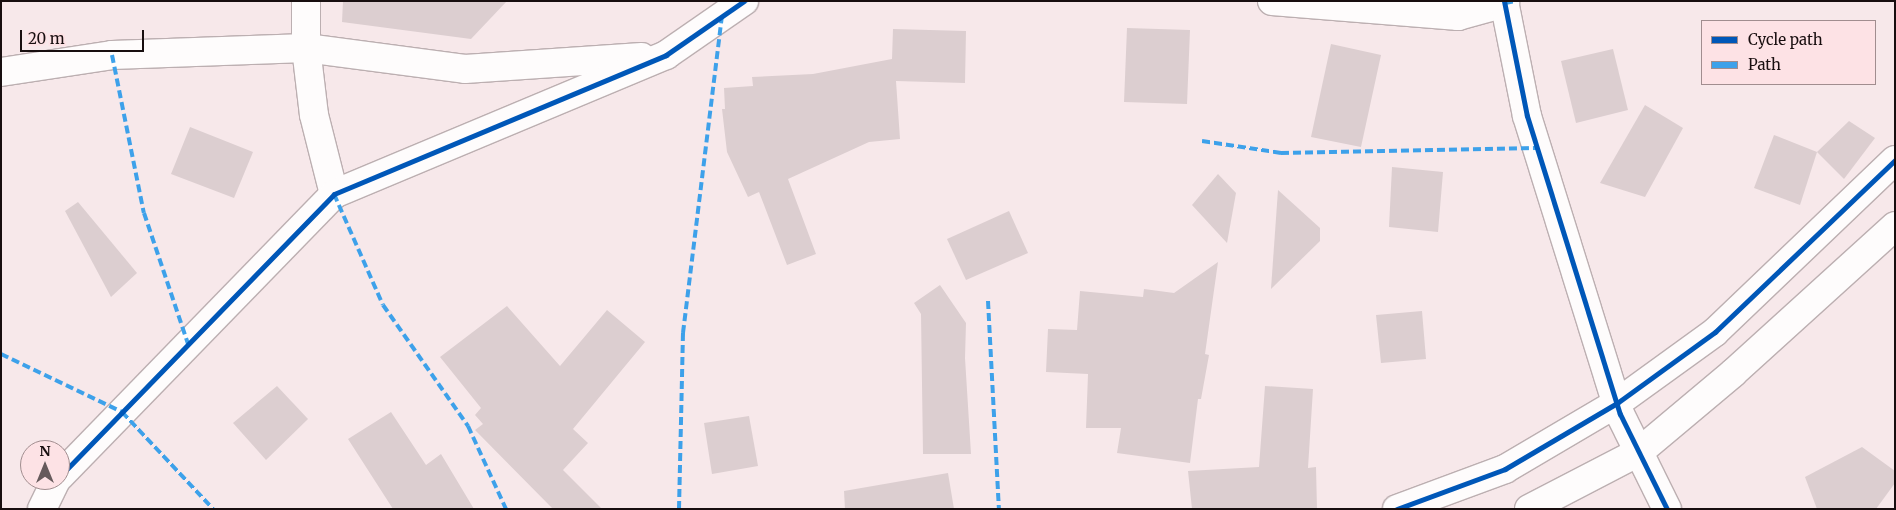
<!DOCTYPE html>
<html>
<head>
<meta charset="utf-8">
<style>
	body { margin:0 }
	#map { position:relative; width:1896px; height:510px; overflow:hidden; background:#f7e8ea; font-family:Merriweather,serif }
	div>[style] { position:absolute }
	.building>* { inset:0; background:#dcced0 }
	.roads { filter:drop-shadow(1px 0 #bcafb1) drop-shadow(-1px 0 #bcafb1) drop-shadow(0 1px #bcafb1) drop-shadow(0 -1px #bcafb1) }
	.minor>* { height:28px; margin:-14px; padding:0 14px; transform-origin:14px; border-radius:14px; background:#fefcfc }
	.tertiary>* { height:28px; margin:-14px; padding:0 14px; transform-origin:14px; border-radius:14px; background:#fefcfc }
	.quiet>* { height:4px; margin-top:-2px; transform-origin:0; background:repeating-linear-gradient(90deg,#3da1ea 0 8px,transparent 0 12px) }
	.cycleway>* { height:5px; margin:-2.5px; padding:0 2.5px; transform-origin:2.5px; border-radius:2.5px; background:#0057b8 }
	span { translate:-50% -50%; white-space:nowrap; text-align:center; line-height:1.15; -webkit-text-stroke:4.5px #fde2e5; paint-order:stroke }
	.frame { position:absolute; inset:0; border:2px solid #180e0f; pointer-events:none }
	.legend { position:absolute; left:1701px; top:20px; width:175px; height:65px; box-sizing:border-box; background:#fde2e5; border:1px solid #a18d8f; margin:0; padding:6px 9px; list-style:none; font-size:15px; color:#180e0f }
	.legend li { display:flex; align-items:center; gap:10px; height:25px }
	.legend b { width:25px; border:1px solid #a18d8f }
	.north { position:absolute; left:20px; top:440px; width:50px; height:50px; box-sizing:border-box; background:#fde2e5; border:1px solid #a18d8f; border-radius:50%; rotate:0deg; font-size:14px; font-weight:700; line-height:20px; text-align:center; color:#180e0f }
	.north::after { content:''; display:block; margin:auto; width:18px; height:22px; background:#665a5c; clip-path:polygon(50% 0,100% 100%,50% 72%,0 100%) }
	.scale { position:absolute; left:20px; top:30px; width:124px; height:22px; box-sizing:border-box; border:2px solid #180e0f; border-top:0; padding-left:6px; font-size:15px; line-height:18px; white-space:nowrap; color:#180e0f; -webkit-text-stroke:4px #fde2e5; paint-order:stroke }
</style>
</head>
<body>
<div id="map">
	<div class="building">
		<i style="clip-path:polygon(343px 1px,507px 1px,471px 39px,342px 22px)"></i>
		<i style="clip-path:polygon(1127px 28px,1190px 30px,1187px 104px,1124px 102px)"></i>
		<i style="clip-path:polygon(893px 29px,966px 31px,965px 83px,896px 81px,900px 139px,869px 142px,788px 179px,816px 254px,787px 265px,759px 192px,748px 197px,727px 152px,722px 109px,725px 109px,724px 88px,753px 86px,752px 77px,813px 74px,892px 59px)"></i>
		<i style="clip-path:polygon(1331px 44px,1381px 55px,1361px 147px,1311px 137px)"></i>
		<i style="clip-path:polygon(1613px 49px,1628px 110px,1576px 123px,1561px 61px)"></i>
		<i style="clip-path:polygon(1645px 105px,1683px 128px,1645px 197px,1600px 183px)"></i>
		<i style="clip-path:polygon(1849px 121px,1875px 138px,1844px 179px,1817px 152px)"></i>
		<i style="clip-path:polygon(190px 127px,253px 152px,234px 198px,171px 174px)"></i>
		<i style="clip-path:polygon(1774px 135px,1817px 152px,1800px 205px,1754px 188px)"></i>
		<i style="clip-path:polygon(1392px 167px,1443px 172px,1438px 232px,1389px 227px)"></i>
		<i style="clip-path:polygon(1218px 174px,1236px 193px,1227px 243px,1192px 205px)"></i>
		<i style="clip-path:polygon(1278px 190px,1320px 228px,1320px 241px,1271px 289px)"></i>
		<i style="clip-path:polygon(78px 202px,137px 273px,111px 297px,65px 211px)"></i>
		<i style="clip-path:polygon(1009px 211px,1028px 253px,966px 280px,947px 239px)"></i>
		<i style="clip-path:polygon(1218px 262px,1205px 354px,1209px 355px,1201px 399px,1198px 399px,1190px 463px,1117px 453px,1121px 428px,1086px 428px,1088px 374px,1046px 372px,1048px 329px,1077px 330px,1080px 291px,1143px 297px,1144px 289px,1174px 293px)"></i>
		<i style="clip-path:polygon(940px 285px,966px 323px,965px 358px,971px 454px,923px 454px,921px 314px,914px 303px)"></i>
		<i style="clip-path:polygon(507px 306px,560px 366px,607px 310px,645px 342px,573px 429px,588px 443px,563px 470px,602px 509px,553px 509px,475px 430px,483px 424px,475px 415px,481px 408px,440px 357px)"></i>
		<i style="clip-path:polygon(1422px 311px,1426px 359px,1381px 363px,1376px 315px)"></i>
		<i style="clip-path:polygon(277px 386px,308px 419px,266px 460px,233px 423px)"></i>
		<i style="clip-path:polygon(1265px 386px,1313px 389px,1308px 468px,1316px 467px,1317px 509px,1192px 509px,1188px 471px,1259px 467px)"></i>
		<i style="clip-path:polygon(391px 412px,426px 465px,441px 454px,474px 509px,393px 509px,348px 439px)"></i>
		<i style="clip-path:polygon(749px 416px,758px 466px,712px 474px,704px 423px)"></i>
		<i style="clip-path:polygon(1862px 447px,1895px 471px,1895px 483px,1876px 509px,1817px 509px,1805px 477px)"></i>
		<i style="clip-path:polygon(948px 473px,954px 509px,845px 509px,844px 491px)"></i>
	</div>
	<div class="roads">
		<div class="minor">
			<i style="left:306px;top:1px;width:47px;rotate:90deg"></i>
			<i style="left:306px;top:48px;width:160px;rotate:7.5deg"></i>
			<i style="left:465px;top:69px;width:177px;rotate:-3.9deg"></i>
			<i style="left:1272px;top:1px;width:187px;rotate:4.6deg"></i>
			<i style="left:1458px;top:16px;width:49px;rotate:-15.5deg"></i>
			<i style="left:1504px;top:1px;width:117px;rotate:78.7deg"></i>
			<i style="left:1527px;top:116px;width:312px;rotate:72.7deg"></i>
			<i style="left:1620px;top:414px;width:106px;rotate:63.7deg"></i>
			<i style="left:1px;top:72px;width:112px;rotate:-8.7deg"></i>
			<i style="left:112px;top:55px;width:194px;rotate:-2.1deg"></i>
			<i style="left:306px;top:48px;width:67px;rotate:83.2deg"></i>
			<i style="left:314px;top:115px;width:81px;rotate:75.8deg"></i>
			<i style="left:60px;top:476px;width:393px;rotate:-45.8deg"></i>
			<i style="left:334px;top:194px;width:360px;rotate:-22.7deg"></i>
			<i style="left:666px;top:55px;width:95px;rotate:-34.7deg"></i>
			<i style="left:42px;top:509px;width:32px;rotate:-64deg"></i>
		</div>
		<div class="tertiary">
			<i style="left:1397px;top:509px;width:115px;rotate:-20.3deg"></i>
			<i style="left:1505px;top:469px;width:130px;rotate:-30.5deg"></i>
			<i style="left:1617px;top:403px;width:121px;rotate:-35.9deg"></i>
			<i style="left:1715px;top:332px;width:249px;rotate:-43.7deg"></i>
			<i style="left:1529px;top:509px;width:124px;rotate:-27.4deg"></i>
			<i style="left:1639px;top:452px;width:123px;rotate:-40deg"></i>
			<i style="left:1733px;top:373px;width:219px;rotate:-42.2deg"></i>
		</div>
	</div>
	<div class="quiet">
		<i style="left:1505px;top:3px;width:11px;rotate:-10deg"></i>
		<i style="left:112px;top:55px;width:161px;rotate:78.6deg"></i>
		<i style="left:144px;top:213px;width:138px;rotate:71.4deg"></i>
		<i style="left:1202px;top:141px;width:80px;rotate:8.6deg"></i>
		<i style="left:1281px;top:153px;width:255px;rotate:-1.1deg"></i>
		<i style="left:334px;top:194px;width:121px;rotate:66.2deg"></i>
		<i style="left:383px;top:305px;width:148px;rotate:54.9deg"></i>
		<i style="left:468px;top:426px;width:91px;rotate:65.4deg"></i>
		<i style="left:988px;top:301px;width:208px;rotate:87deg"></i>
		<i style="left:1px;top:354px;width:134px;rotate:25.6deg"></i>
		<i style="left:122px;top:412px;width:133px;rotate:46.8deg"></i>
		<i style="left:679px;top:509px;width:176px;rotate:-88.7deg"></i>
		<i style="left:683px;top:333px;width:319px;rotate:-83deg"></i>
	</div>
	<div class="cycleway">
		<i style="left:1504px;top:1px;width:117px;rotate:78.7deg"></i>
		<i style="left:1527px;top:116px;width:312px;rotate:72.7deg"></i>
		<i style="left:1620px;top:414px;width:106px;rotate:63.7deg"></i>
		<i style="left:60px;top:476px;width:393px;rotate:-45.8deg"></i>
		<i style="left:334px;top:194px;width:360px;rotate:-22.7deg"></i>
		<i style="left:666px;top:55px;width:95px;rotate:-34.7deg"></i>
		<i style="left:1397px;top:509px;width:115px;rotate:-20.3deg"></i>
		<i style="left:1505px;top:469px;width:130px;rotate:-30.5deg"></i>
		<i style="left:1617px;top:403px;width:121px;rotate:-35.9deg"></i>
		<i style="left:1715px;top:332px;width:249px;rotate:-43.7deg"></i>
	</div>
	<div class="frame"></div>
	<ul class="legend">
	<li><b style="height:6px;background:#0057b8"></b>Cycle path</li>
	<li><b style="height:6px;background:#3da1ea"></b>Path</li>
	</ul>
	<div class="north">N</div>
	<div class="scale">20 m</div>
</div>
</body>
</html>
